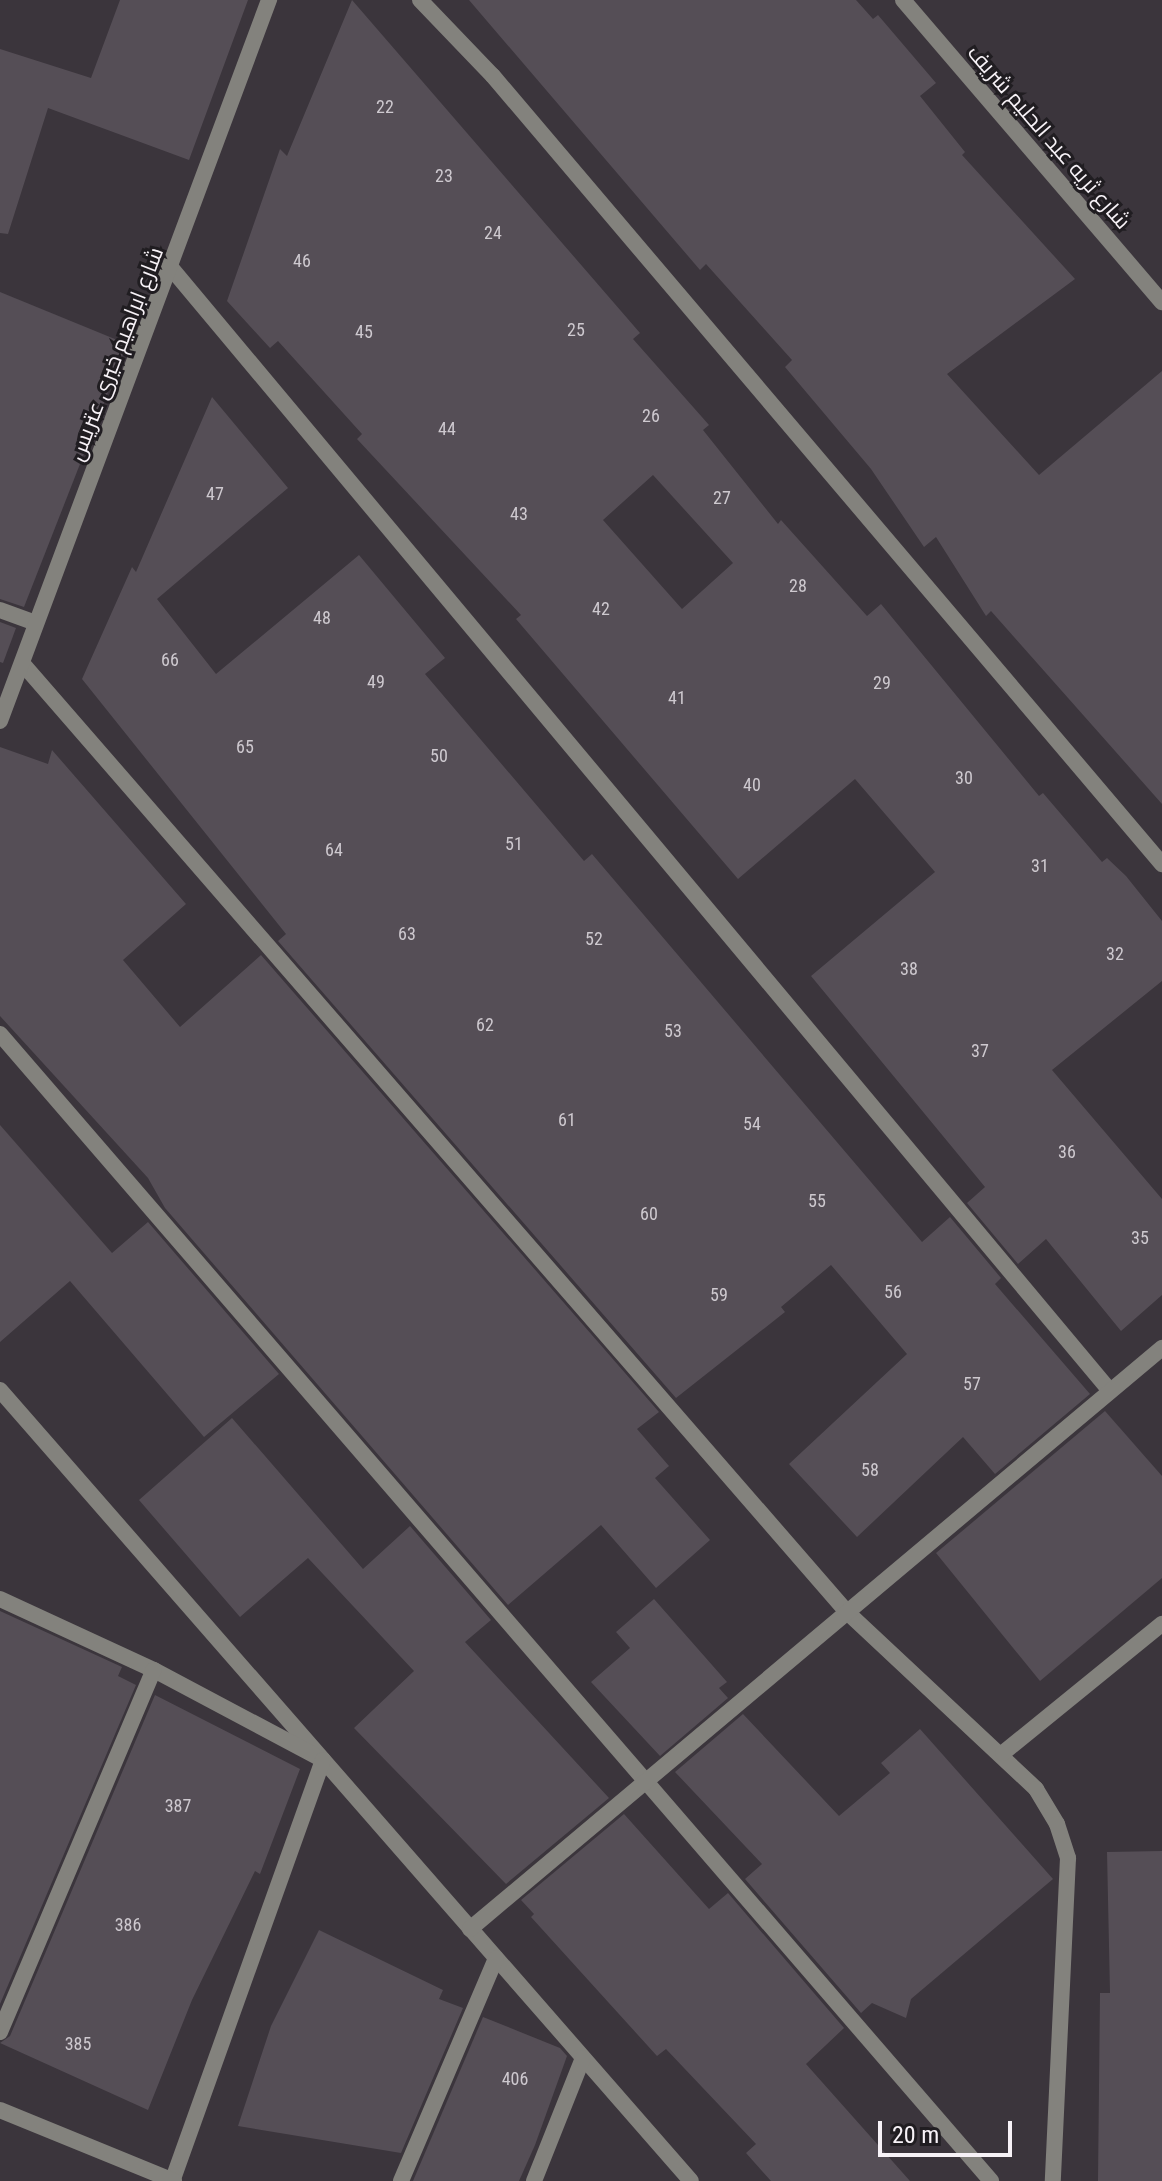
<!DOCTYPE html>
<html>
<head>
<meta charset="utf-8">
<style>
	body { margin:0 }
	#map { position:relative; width:1162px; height:2181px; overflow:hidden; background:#3b353c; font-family:"Roboto Condensed",Cairo,sans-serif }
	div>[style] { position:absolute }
	.building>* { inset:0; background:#554e56 }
	.street>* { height:16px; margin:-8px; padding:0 8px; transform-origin:8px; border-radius:8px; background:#83827d }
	span { translate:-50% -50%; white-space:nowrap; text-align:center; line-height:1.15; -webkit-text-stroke:6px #201d21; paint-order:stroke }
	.number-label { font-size:18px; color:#cec9cf }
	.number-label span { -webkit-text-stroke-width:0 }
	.street-label { font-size:22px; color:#f7f2f7 }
	.scale { position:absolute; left:878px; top:2121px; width:134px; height:36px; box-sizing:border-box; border:4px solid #f7f2f7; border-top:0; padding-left:10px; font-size:24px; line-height:28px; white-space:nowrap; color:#f7f2f7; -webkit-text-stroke:6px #201d21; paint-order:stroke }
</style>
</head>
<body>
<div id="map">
	<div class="building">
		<i style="clip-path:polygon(120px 0,248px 0,189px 160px,48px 108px,8px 234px,0 233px,0 49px,91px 78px)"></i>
		<i style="clip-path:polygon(evenodd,352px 0,640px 333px,633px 339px,709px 425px,703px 430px,778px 524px,781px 520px,867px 616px,881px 604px,1039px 796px,1043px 793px,1102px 862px,1107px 858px,1126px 876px,1162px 921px,1162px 981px,1052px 1070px,1162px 1199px,1162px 1295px,1121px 1331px,1046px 1239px,1018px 1264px,967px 1203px,985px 1187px,811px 976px,935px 872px,855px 779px,738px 879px,516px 619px,521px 615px,357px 439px,362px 434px,278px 341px,270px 348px,227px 301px,280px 149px,287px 156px,352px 0,653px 475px,733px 563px,682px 609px,603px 520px,653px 475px)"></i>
		<i style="clip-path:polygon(469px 0,856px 0,873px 19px,878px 15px,936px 83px,920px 96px,965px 152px,962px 155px,1075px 279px,947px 374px,1039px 475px,1162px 371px,1162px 804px,991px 611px,986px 616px,936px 537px,924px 547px,871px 469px,785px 367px,792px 360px,706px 264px,700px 270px)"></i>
		<i style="clip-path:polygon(0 292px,127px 344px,24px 607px,0 599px)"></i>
		<i style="clip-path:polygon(212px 397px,288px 488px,157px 599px,216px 674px,359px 555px,445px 658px,425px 674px,584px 861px,592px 854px,922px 1242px,950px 1217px,1001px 1278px,995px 1284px,1090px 1394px,995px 1474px,963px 1437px,857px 1537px,789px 1464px,907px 1354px,831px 1265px,781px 1307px,785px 1312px,676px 1398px,278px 941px,286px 934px,82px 679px,132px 567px,136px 572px)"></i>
		<i style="clip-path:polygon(0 622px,16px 628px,3px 663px,0 662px)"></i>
		<i style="clip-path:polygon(0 747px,48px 764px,52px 750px,186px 904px,123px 960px,180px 1027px,261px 955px,659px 1412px,637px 1429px,669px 1466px,655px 1478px,710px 1540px,656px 1588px,601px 1525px,508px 1605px,165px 1208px,148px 1178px,0 1016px)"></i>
		<i style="clip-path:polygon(0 1125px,112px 1253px,148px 1222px,279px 1374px,204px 1437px,70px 1281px,0 1342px)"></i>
		<i style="clip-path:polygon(1105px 1411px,1162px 1476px,1162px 1578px,1040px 1681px,936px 1553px)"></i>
		<i style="clip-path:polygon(232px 1418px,363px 1569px,410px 1526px,491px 1620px,465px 1642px,609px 1798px,506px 1884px,354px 1728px,414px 1671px,308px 1558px,240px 1617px,139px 1500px)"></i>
		<i style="clip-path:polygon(654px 1599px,727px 1682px,719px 1688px,728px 1698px,660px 1756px,591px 1682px,630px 1648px,616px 1632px)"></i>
		<i style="clip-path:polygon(0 1611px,122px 1667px,118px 1676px,136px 1685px,0 2004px)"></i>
		<i style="clip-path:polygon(155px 1695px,300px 1769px,260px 1874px,255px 1871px,192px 2000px,148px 2110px,0 2043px,10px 2036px)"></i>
		<i style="clip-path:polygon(743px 1714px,839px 1816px,890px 1773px,881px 1763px,920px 1729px,1053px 1879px,911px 1999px,906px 2018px,872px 2003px,861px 2013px,745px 1879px,762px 1864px,675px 1772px)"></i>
		<i style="clip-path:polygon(624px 1814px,709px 1909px,728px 1893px,844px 2028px,806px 2064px,910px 2181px,771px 2181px,746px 2153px,756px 2144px,666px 2049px,657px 2056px,531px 1917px,534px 1914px,521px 1900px)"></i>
		<i style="clip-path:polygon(1162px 1851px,1162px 2181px,1098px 2181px,1100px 1993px,1110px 1993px,1107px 1852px)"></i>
		<i style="clip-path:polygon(319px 1930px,443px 1990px,439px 1999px,463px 2008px,401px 2153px,238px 2126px,271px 2026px)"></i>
		<i style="clip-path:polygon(483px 2017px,560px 2048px,567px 2056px,535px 2145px,519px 2181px,413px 2181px)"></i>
	</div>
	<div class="street">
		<i style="left:420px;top:0;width:105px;rotate:46.2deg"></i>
		<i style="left:493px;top:76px;width:1034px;rotate:49.67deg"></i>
		<i style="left:903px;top:0;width:398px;rotate:49.4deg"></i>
		<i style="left:172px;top:269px;width:1462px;rotate:50.1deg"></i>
		<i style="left:0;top:610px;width:38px;rotate:20deg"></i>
		<i style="left:22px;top:663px;width:1257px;rotate:49deg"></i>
		<i style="left:847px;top:1612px;width:259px;rotate:43.1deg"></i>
		<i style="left:1036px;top:1789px;width:41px;rotate:59deg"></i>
		<i style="left:1057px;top:1824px;width:36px;rotate:72deg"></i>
		<i style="left:1068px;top:1858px;width:323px;rotate:92.7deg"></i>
		<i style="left:0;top:721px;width:770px;rotate:-69.54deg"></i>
		<i style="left:0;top:1034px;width:1516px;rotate:49.17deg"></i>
		<i style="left:0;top:1390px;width:1050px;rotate:48.86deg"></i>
		<i style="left:0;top:1599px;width:170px;rotate:24.8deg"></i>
		<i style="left:154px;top:1670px;width:191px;rotate:28deg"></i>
		<i style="left:323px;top:1760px;width:447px;rotate:109.7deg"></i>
		<i style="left:1003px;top:1753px;width:205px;rotate:-39.1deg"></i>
		<i style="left:470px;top:1929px;width:904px;rotate:-40.02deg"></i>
		<i style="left:0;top:2032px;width:393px;rotate:-67deg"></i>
		<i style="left:0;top:2110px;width:188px;rotate:22.2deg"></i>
		<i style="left:401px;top:2181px;width:242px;rotate:-66.9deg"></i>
		<i style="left:534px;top:2181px;width:132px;rotate:-68.3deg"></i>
	</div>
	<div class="number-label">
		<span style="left:385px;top:107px">22</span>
		<span style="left:444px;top:176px">23</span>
		<span style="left:493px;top:233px">24</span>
		<span style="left:302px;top:261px">46</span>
		<span style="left:576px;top:330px">25</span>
		<span style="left:364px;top:332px">45</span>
		<span style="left:651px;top:416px">26</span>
		<span style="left:447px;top:429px">44</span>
		<span style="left:215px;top:494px">47</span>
		<span style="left:722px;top:498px">27</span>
		<span style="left:519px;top:514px">43</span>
		<span style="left:798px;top:586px">28</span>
		<span style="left:601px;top:609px">42</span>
		<span style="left:322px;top:618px">48</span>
		<span style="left:170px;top:660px">66</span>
		<span style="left:376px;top:682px">49</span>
		<span style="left:882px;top:683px">29</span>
		<span style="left:677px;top:698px">41</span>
		<span style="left:245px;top:747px">65</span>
		<span style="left:439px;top:756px">50</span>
		<span style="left:964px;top:778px">30</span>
		<span style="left:752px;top:785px">40</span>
		<span style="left:514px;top:844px">51</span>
		<span style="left:334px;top:850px">64</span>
		<span style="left:1040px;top:866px">31</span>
		<span style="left:407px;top:934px">63</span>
		<span style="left:594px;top:939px">52</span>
		<span style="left:1115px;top:954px">32</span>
		<span style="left:909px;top:969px">38</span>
		<span style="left:485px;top:1025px">62</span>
		<span style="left:673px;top:1031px">53</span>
		<span style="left:980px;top:1051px">37</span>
		<span style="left:567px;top:1120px">61</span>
		<span style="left:752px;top:1124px">54</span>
		<span style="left:1067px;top:1152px">36</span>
		<span style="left:817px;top:1201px">55</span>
		<span style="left:649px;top:1214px">60</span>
		<span style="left:1140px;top:1238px">35</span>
		<span style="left:893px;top:1292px">56</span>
		<span style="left:719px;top:1295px">59</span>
		<span style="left:972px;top:1384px">57</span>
		<span style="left:870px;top:1470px">58</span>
		<span style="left:178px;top:1806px">387</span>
		<span style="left:128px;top:1925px">386</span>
		<span style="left:78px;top:2044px">385</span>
		<span style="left:515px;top:2079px">406</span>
	</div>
	<div class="street-label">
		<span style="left:1049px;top:137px;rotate:49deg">شارع ثريه عبد الحليم شريف</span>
		<span style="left:116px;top:354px;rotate:-69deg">شارع ابراهيم خيرى عتريس</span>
	</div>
	<div class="scale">20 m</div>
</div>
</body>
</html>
